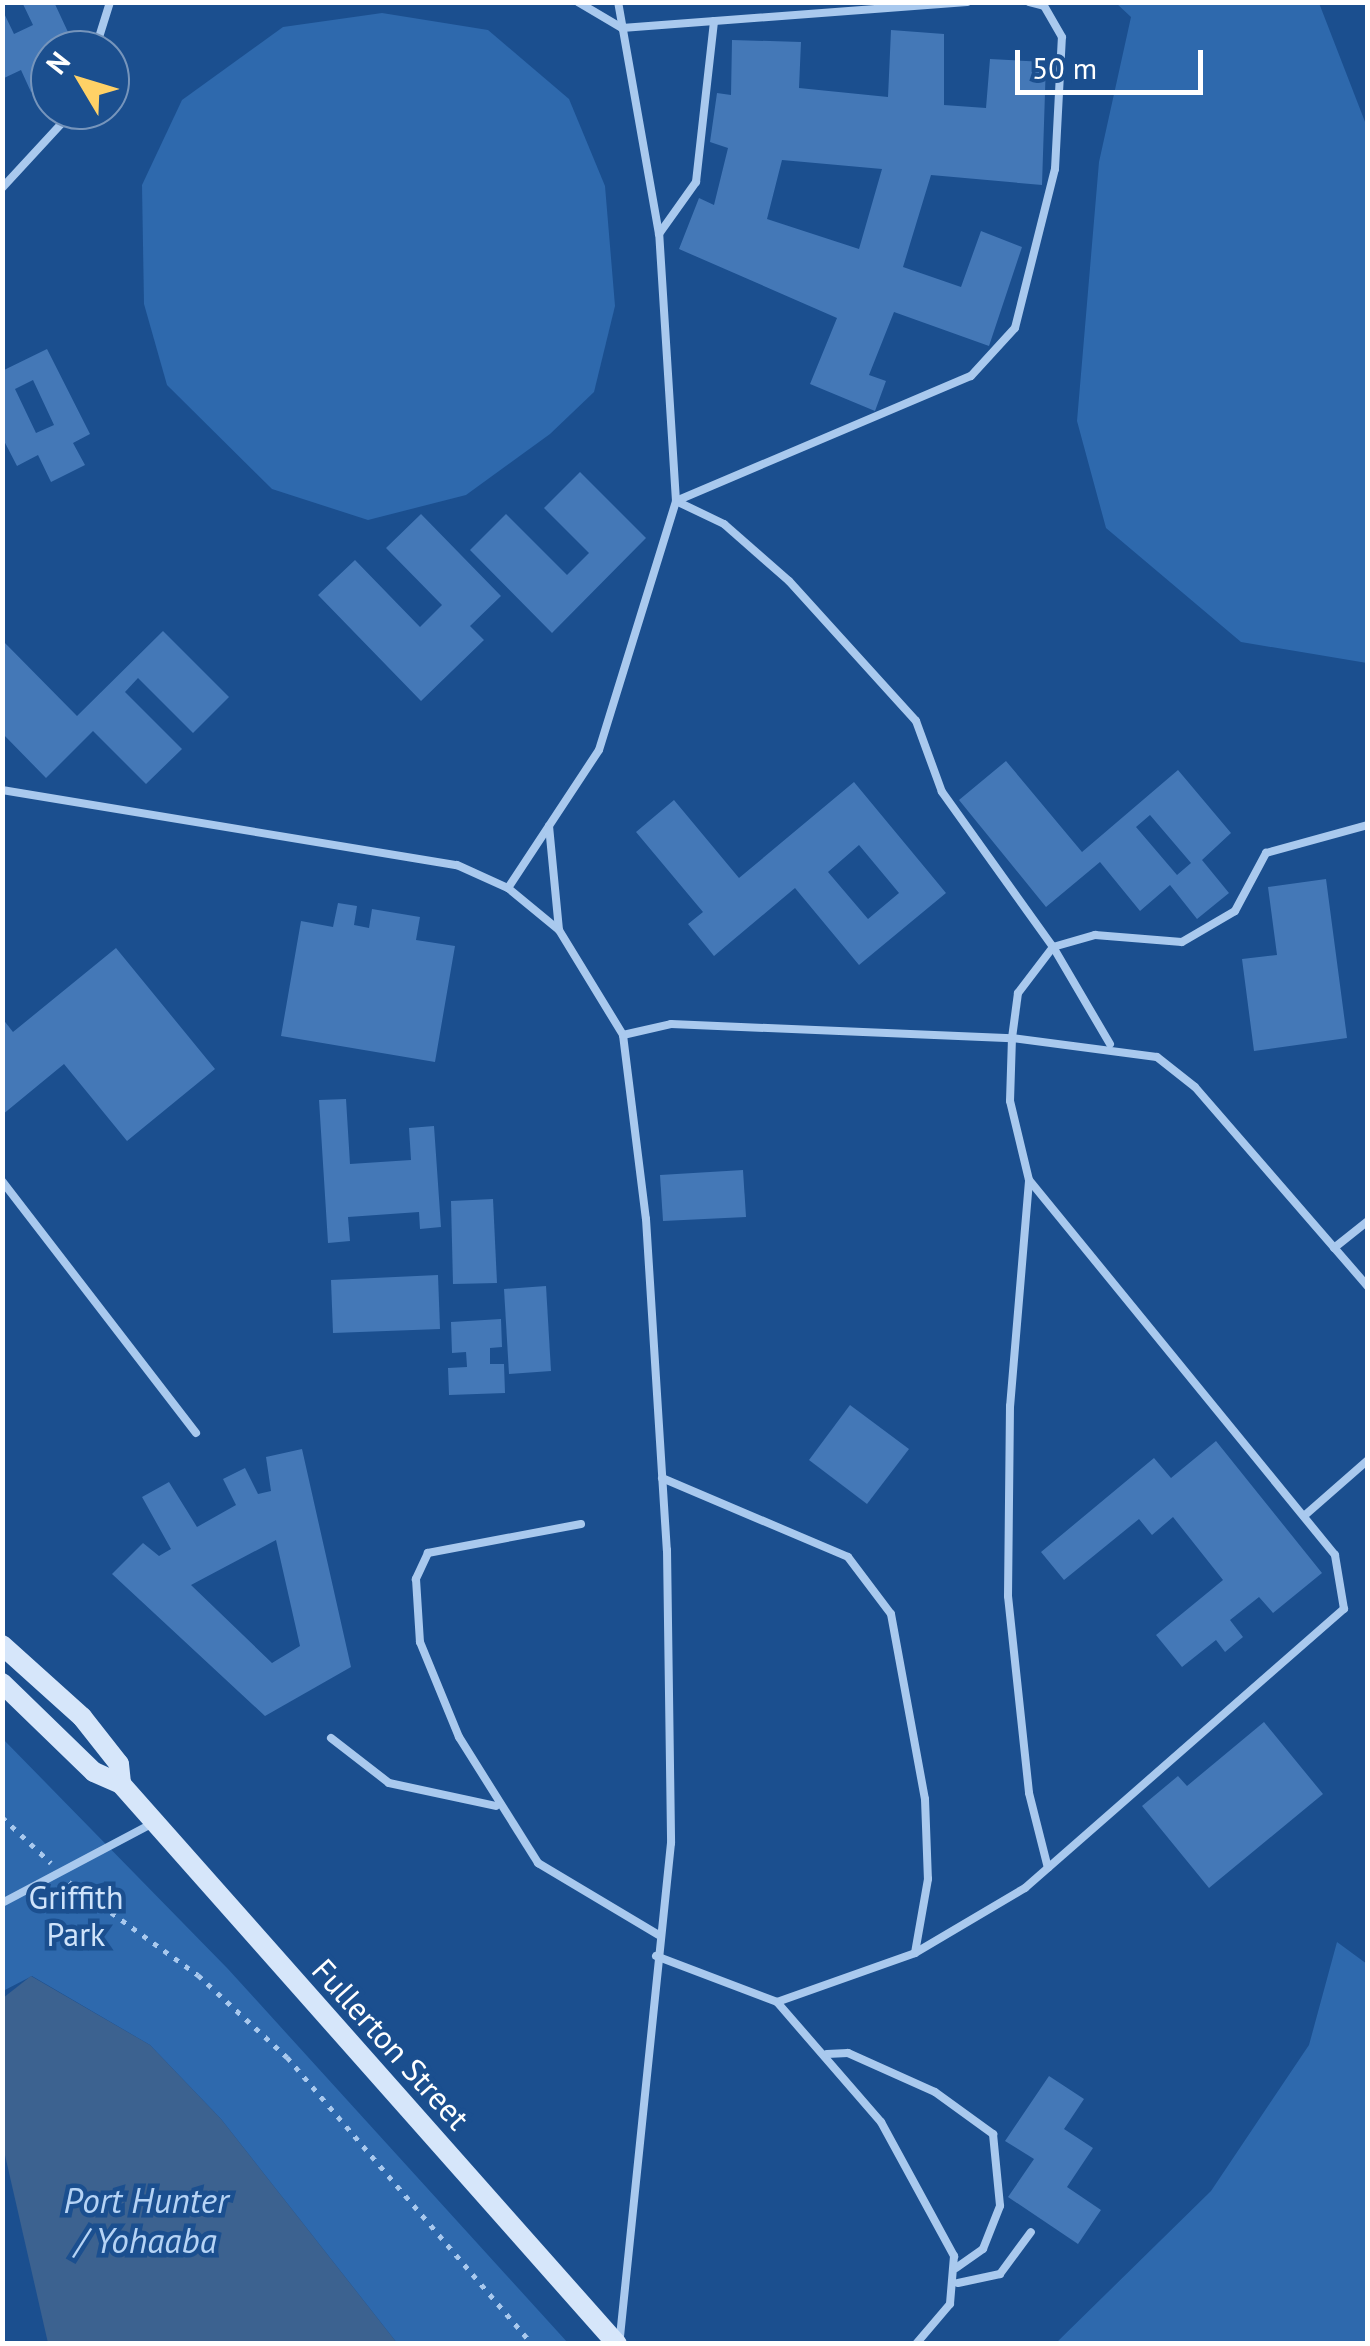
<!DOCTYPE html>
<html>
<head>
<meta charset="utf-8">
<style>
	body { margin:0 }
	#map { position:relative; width:1370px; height:2346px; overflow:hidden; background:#1b4f8f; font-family:"PT Sans",sans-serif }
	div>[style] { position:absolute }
	.green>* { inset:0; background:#2e69ad }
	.water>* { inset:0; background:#3c6290 }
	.building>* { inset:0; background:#4478b7 }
	.path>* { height:5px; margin-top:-2.5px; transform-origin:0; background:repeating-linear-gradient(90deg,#a9c9ee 0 5px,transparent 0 13px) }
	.service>* { height:8px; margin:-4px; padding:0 4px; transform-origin:4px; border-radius:4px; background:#a9c9ee }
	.secondary>* { height:20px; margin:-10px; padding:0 10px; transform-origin:10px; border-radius:10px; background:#d6e6fa }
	span { translate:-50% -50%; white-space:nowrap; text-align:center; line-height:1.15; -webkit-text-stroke:9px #1b4f8f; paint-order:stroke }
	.park-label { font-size:32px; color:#cfe3fa }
	.street-label { font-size:32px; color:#fff }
	.water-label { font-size:35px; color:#b5d3f5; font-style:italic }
	.frame { position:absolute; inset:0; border:5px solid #fff; pointer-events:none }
	.north { position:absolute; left:30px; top:30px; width:100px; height:100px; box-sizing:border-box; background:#1b4f8f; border:2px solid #7695bc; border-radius:50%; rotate:308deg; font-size:28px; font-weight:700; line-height:40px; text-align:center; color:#fff }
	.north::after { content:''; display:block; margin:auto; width:35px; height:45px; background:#ffd166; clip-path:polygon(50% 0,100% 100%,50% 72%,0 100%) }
	.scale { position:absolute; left:1015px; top:50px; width:188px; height:45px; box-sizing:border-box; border:5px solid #fff; border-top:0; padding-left:12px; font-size:30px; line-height:35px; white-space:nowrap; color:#fff; -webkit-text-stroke:8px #1b4f8f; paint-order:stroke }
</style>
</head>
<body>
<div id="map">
	<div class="green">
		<i style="clip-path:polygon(1116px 3px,1319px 3px,1367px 127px,1367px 663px,1241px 642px,1106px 528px,1077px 421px,1099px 162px,1131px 17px)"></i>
		<i style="clip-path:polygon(382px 13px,488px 30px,569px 99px,605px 186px,615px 306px,594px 392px,550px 434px,466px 495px,368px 520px,272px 489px,167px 385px,144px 304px,142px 185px,182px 100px,283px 27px)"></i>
		<i style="clip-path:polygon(2px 1738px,228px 1969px,568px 2343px,397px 2343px,221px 2119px,150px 2045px,32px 1976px,3px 1991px)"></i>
		<i style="clip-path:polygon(1337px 1942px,1367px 1964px,1367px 2343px,1056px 2343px,1211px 2191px,1309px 2045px)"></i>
	</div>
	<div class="water">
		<i style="clip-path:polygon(31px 1976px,150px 2045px,221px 2119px,397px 2343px,48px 2343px,2px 2142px,3px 1998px)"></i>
	</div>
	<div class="building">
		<i style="clip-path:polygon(22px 2px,54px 2px,74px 45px,50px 50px,50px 83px,31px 92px,21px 70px,2px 79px,2px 9px,14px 34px,33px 25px)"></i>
		<i style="clip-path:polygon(evenodd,891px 30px,944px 34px,944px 105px,986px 108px,990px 59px,1046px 62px,1042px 185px,931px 175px,903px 267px,961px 287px,981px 231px,1022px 247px,989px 346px,894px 312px,869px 375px,886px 381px,875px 411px,810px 384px,837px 318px,679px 249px,699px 198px,714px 205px,728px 148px,710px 142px,717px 93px,731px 95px,732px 40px,801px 42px,799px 88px,888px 97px,891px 30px,782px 160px,882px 169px,859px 249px,767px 219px,782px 160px)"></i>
		<i style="clip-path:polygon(evenodd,47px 349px,90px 434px,73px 443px,85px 465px,51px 482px,38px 455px,17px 466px,2px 437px,2px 371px,47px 349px,33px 380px,54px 425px,36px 433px,15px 389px,33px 380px)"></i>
		<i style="clip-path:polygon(580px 472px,646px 538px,552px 633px,470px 550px,506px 514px,567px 575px,589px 553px,544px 508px)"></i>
		<i style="clip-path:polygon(421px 514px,501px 596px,470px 626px,484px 640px,421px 701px,318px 595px,355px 560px,420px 627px,442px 605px,386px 548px)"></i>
		<i style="clip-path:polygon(163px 631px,229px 697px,193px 733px,138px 678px,125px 692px,182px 749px,146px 784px,93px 731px,46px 778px,2px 733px,2px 640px,77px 716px)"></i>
		<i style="clip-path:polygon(evenodd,1006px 761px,1082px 852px,1178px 770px,1231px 833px,1202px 860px,1229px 893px,1197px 919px,1170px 885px,1140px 911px,1100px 862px,1046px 907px,959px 800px,1006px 761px,1150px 815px,1191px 863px,1177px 875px,1136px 827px,1150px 815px)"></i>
		<i style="clip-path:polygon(evenodd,854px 782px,946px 893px,859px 965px,795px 888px,714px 956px,688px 924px,703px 912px,636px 832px,674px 800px,739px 878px,854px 782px,859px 845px,899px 893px,868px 919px,828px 872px,859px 845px)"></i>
		<i style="clip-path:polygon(1326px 879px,1347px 1038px,1254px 1051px,1242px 959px,1277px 955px,1268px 887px)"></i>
		<i style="clip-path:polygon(338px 903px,357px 906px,354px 925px,369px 928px,372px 909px,420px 917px,416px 940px,455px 946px,435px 1062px,281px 1036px,301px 921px,333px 927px)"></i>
		<i style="clip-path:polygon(116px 948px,215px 1069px,127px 1141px,64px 1064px,2px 1115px,2px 1018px,13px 1032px)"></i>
		<i style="clip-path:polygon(346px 1099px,350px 1164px,411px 1160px,409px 1128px,434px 1126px,441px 1227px,420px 1229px,419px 1212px,348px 1217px,350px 1241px,328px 1243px,319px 1100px)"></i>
		<i style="clip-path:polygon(743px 1170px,746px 1217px,663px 1221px,660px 1175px)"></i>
		<i style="clip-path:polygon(493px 1199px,497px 1283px,453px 1284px,451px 1201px)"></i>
		<i style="clip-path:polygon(438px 1275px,440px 1329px,333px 1333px,331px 1280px)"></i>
		<i style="clip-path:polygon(546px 1286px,551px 1371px,509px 1374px,504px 1289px)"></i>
		<i style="clip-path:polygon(501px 1319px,502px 1347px,490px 1348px,490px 1364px,504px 1364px,505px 1393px,449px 1395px,448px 1368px,467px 1367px,466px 1352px,452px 1353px,451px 1322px)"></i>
		<i style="clip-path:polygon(850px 1405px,909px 1449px,867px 1504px,809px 1460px)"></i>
		<i style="clip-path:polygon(1216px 1441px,1322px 1573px,1273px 1613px,1259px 1597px,1230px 1620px,1243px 1637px,1225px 1652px,1216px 1640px,1182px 1667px,1156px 1635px,1223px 1580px,1173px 1517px,1152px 1535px,1139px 1519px,1064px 1580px,1041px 1552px,1154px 1458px,1171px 1478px)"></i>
		<i style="clip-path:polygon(evenodd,302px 1449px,351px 1667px,265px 1716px,112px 1574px,143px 1543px,159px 1556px,171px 1549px,142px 1497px,169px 1482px,197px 1527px,236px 1505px,223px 1479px,245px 1468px,258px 1494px,271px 1491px,266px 1457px,302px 1449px,276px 1540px,300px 1646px,272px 1663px,191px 1585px,276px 1540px)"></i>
		<i style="clip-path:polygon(1264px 1722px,1323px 1794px,1209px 1888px,1142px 1806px,1178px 1776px,1187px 1786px)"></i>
		<i style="clip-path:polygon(1049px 2076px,1084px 2099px,1064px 2129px,1093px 2148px,1067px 2187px,1101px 2210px,1078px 2244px,1008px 2197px,1034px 2159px,1005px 2141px)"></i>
	</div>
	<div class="path">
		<i style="left:2px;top:1817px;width:67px;rotate:43.2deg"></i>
		<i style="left:69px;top:1882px;width:159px;rotate:35.8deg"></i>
		<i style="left:198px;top:1975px;width:121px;rotate:42.7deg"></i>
		<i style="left:287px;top:2057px;width:377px;rotate:49.5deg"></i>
	</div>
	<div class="service">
		<i style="left:578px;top:2px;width:51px;rotate:30.6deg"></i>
		<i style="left:622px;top:28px;width:346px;rotate:-4.3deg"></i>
		<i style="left:95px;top:50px;width:50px;rotate:-72.6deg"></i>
		<i style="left:2px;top:188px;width:106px;rotate:-47.3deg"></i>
		<i style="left:659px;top:234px;width:64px;rotate:-54.6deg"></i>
		<i style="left:696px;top:182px;width:162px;rotate:-83.6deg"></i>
		<i style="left:676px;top:501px;width:320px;rotate:-23deg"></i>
		<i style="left:971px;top:376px;width:65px;rotate:-47.5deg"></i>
		<i style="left:1015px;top:328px;width:164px;rotate:-75.9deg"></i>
		<i style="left:1055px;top:169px;width:132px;rotate:-87deg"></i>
		<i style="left:1062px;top:37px;width:36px;rotate:-120deg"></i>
		<i style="left:1044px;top:6px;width:16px;rotate:-165deg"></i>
		<i style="left:2px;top:790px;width:461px;rotate:9.4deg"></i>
		<i style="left:457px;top:865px;width:56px;rotate:24.3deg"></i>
		<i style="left:508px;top:888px;width:66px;rotate:39.5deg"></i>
		<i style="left:559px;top:930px;width:123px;rotate:58.6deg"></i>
		<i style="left:623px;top:1035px;width:185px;rotate:82.9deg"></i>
		<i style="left:646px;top:1219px;width:332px;rotate:86.4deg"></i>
		<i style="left:667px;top:1550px;width:293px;rotate:89.2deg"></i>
		<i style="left:671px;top:1843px;width:499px;rotate:95.9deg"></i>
		<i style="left:549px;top:826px;width:104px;rotate:84.5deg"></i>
		<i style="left:508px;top:888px;width:165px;rotate:-56.6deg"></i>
		<i style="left:599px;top:750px;width:261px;rotate:-72.8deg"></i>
		<i style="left:676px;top:501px;width:268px;rotate:-93.6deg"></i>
		<i style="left:659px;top:234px;width:236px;rotate:-100deg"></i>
		<i style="left:623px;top:1035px;width:49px;rotate:-12.9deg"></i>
		<i style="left:671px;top:1024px;width:341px;rotate:2.4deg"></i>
		<i style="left:1012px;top:1038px;width:45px;rotate:-82.4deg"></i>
		<i style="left:1018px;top:993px;width:58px;rotate:-52.7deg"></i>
		<i style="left:1053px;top:947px;width:191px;rotate:-125.6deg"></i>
		<i style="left:942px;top:792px;width:76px;rotate:-110.1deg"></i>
		<i style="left:916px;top:721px;width:189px;rotate:-132.2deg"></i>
		<i style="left:789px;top:581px;width:86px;rotate:-138.8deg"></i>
		<i style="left:724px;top:524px;width:53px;rotate:-154.4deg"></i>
		<i style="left:1110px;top:1044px;width:113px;rotate:-120.4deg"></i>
		<i style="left:1053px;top:947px;width:44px;rotate:-15.9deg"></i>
		<i style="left:1095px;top:935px;width:87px;rotate:4.6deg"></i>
		<i style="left:1182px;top:942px;width:61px;rotate:-30.3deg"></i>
		<i style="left:1235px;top:911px;width:66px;rotate:-61.9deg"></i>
		<i style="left:1266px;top:853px;width:106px;rotate:-15.4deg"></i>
		<i style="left:2px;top:1181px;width:318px;rotate:52.4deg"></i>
		<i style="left:1029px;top:1181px;width:226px;rotate:94.8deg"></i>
		<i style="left:1010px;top:1406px;width:190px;rotate:90.6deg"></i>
		<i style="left:1008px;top:1596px;width:198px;rotate:83.9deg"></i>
		<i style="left:1029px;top:1793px;width:77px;rotate:75.8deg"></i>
		<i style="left:1334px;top:1248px;width:43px;rotate:-38.5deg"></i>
		<i style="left:662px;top:1478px;width:202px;rotate:23deg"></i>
		<i style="left:848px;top:1557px;width:71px;rotate:53deg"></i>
		<i style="left:891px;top:1614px;width:188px;rotate:79.6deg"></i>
		<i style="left:925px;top:1799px;width:80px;rotate:87.9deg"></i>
		<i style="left:928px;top:1879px;width:75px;rotate:100deg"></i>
		<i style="left:1304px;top:1516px;width:85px;rotate:-41.2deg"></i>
		<i style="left:581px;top:1524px;width:156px;rotate:169.3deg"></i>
		<i style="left:428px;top:1553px;width:29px;rotate:115deg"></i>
		<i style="left:416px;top:1579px;width:63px;rotate:86.4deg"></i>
		<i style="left:420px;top:1642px;width:103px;rotate:67.7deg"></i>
		<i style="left:459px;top:1737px;width:149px;rotate:57.9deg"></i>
		<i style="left:538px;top:1863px;width:141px;rotate:30.8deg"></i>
		<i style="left:331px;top:1738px;width:73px;rotate:37.8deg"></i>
		<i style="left:389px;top:1783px;width:109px;rotate:12.1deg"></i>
		<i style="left:2px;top:1903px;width:171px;rotate:-27.9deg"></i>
		<i style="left:656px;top:1956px;width:129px;rotate:20.8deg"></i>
		<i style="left:777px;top:2002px;width:146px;rotate:-19.5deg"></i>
		<i style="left:915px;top:1953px;width:128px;rotate:-30.6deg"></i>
		<i style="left:1025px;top:1888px;width:424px;rotate:-41.2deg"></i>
		<i style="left:1344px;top:1609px;width:55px;rotate:-99.5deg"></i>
		<i style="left:1335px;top:1555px;width:484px;rotate:-129.2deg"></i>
		<i style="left:1029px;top:1180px;width:81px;rotate:-103.5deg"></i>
		<i style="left:1010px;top:1101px;width:63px;rotate:-88.2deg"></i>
		<i style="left:1012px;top:1038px;width:146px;rotate:7.5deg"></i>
		<i style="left:1157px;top:1057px;width:48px;rotate:38.3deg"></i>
		<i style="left:1195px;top:1087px;width:264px;rotate:49.1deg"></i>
		<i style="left:777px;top:2002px;width:159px;rotate:49.1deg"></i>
		<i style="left:881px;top:2122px;width:153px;rotate:61.4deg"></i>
		<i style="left:954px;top:2256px;width:48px;rotate:94.8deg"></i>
		<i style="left:950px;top:2304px;width:52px;rotate:130.4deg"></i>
		<i style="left:827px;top:2054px;width:21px;rotate:-3deg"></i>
		<i style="left:848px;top:2053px;width:95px;rotate:24.1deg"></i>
		<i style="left:935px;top:2092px;width:72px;rotate:35.9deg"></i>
		<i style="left:993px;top:2134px;width:72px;rotate:84.4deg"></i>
		<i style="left:1000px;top:2206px;width:46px;rotate:111.6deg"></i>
		<i style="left:983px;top:2249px;width:33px;rotate:145deg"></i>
		<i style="left:958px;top:2283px;width:43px;rotate:-12.1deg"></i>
		<i style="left:1000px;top:2274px;width:52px;rotate:-53.6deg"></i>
	</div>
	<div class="secondary">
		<i style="left:2px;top:1645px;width:108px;rotate:42deg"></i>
		<i style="left:82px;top:1717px;width:60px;rotate:51.8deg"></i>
		<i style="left:119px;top:1764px;width:20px;rotate:84deg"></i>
		<i style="left:2px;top:1683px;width:128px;rotate:44.1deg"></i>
		<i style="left:94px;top:1772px;width:30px;rotate:24deg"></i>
		<i style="left:121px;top:1784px;width:748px;rotate:48.47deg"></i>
	</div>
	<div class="park-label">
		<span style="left:76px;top:1916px">Griffith<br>Park</span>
	</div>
	<div class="street-label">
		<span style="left:391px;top:2044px;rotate:48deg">Fullerton Street</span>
	</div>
	<div class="water-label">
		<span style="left:146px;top:2220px">Port Hunter<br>/ Yohaaba</span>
	</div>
	<div class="frame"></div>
	<div class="north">N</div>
	<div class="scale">50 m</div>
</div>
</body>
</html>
